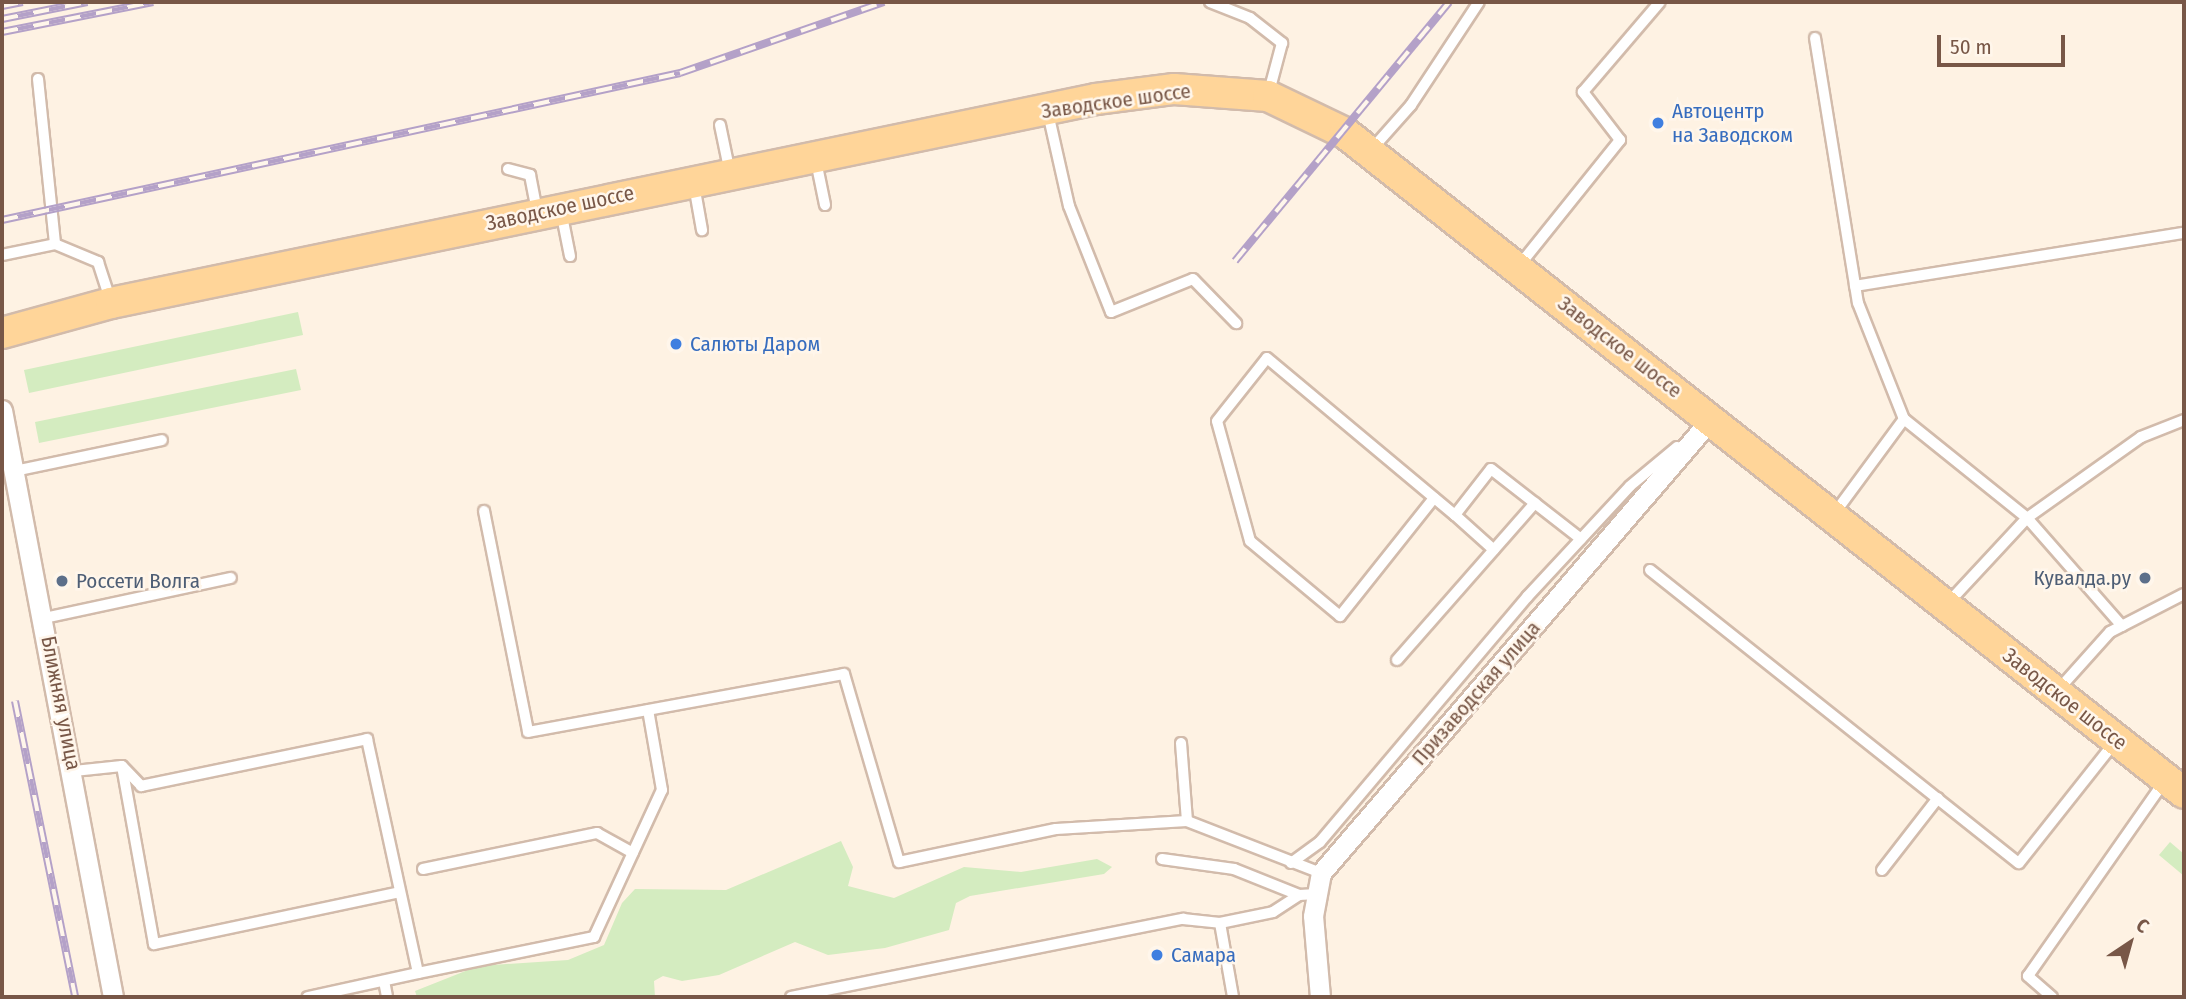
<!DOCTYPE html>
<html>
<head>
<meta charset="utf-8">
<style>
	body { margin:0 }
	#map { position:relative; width:2186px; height:999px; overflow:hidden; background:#fef2e3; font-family:"Fira Sans Condensed",sans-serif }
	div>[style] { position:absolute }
	.green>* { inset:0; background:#d4ecc0 }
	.roads { filter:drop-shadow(2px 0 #d2bbab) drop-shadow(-2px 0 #d2bbab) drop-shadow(0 2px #d2bbab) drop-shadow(0 -2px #d2bbab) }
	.service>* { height:10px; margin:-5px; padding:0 5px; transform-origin:5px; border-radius:5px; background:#fff }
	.minor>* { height:19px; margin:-9.5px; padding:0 9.5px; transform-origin:9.5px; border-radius:9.5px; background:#fff }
	.primary>* { height:30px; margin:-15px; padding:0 15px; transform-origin:15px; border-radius:15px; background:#ffd599 }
	.rail>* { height:8px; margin-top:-4px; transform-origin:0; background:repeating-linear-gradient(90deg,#fff6eb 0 16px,#b4a1c8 0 32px); box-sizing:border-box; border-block:2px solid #b4a1c8 }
	.dots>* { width:19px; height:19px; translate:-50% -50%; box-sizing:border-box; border:4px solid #fff6eb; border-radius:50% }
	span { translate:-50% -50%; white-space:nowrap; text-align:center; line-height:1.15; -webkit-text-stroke:5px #fff6eb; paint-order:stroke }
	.street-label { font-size:21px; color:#785747 }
	.shop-label { font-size:21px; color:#366cbe }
	.left { translate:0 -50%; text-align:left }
	.service-label { font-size:21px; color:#4e5e75 }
	.right { translate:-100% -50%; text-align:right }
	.frame { position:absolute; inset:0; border:4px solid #785747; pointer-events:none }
	.north { position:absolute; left:2095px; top:908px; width:70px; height:70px; -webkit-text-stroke:5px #fff6eb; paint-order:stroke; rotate:36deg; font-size:19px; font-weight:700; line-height:28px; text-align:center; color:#785747 }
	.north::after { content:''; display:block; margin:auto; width:24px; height:32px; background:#785747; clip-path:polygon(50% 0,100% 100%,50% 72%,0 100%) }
	.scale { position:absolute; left:1937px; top:35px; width:128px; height:32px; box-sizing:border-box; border:4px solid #785747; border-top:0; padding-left:9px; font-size:21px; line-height:24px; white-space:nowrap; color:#785747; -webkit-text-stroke:5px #fff6eb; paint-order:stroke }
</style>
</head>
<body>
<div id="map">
	<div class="green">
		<i style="clip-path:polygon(298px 312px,303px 335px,29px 393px,24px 370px)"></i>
		<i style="clip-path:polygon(296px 369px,301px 390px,39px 443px,35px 422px)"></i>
		<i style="clip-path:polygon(841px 841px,853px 867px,848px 886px,894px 898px,964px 867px,1021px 872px,1097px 859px,1112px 867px,1104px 874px,970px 896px,956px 903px,949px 930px,885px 948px,828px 955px,795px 942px,719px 975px,682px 981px,663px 976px,654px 981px,655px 997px,417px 997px,415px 991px,478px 966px,568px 960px,604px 945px,622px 903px,635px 889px,726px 890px)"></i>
		<i style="clip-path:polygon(2170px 842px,2184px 854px,2184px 876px,2159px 855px)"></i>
	</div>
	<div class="roads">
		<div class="service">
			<i style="left:1210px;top:2px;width:43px;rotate:21.8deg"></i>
			<i style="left:1250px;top:18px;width:41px;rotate:38deg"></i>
			<i style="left:1282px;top:43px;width:51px;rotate:104.9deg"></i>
			<i style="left:1815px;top:38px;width:268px;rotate:80.8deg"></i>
			<i style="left:1858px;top:303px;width:125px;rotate:68.4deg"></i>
			<i style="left:1904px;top:419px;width:118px;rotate:126.4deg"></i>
			<i style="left:38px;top:79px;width:166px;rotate:84.1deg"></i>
			<i style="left:55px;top:244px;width:47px;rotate:22.7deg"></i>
			<i style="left:98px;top:262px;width:39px;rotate:72deg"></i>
			<i style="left:1048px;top:113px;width:95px;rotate:77.3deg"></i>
			<i style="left:1069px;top:206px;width:114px;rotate:68.4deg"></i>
			<i style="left:1111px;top:312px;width:88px;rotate:-21.9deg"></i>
			<i style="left:1193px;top:279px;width:62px;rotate:45.7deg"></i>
			<i style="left:720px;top:125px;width:49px;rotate:78.2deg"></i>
			<i style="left:1372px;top:149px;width:59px;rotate:-48.4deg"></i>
			<i style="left:1411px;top:105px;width:123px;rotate:-56.6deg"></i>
			<i style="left:816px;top:161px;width:45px;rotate:78.4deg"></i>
			<i style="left:508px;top:169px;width:23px;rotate:15deg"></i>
			<i style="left:530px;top:175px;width:36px;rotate:79deg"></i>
			<i style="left:694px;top:185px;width:46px;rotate:79.9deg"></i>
			<i style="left:561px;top:211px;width:46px;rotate:78.7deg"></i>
			<i style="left:2px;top:255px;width:54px;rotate:-11.7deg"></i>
			<i style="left:1518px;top:267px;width:163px;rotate:-51.2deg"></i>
			<i style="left:1620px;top:140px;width:61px;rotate:-127.6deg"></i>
			<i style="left:1583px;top:92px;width:118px;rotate:-49.5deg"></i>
			<i style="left:1855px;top:286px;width:333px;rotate:-9.2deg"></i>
			<i style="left:1904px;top:419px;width:158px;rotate:38.8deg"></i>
			<i style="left:2027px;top:518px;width:115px;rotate:132.9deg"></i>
			<i style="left:14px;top:471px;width:151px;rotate:-11.8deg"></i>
			<i style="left:1434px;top:498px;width:151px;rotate:128.5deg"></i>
			<i style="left:1340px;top:616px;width:117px;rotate:-140.2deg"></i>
			<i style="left:1250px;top:541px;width:124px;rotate:-105.4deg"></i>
			<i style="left:1217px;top:421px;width:80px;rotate:-51.6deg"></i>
			<i style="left:1267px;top:358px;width:245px;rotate:39.9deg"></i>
			<i style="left:1455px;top:515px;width:58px;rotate:-52deg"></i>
			<i style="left:1491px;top:469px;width:114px;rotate:37.9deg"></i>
			<i style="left:484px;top:511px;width:225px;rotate:78.7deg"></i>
			<i style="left:528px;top:732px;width:321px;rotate:-10.4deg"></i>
			<i style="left:844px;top:674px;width:196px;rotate:73.7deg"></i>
			<i style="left:899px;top:862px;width:160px;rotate:-11.9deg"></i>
			<i style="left:1056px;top:829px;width:131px;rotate:-3.5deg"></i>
			<i style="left:1187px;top:821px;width:144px;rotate:21.2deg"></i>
			<i style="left:1455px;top:515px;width:52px;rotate:41.9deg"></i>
			<i style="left:1650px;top:570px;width:471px;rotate:38.5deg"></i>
			<i style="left:2019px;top:863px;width:153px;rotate:-51.6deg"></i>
			<i style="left:44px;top:618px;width:191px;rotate:-12.1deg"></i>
			<i style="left:2122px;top:626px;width:144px;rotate:-131.3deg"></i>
			<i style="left:2027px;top:518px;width:140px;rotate:-35.4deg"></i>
			<i style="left:2141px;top:437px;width:46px;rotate:-21.6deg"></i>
			<i style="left:1397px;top:660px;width:209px;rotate:-48.7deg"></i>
			<i style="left:2058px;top:690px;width:78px;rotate:-48.1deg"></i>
			<i style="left:2110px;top:632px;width:83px;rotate:-27.2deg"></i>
			<i style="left:1181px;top:743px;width:78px;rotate:85.6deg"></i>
			<i style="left:122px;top:766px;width:181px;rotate:79.8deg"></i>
			<i style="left:154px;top:944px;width:251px;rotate:-11.9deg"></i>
			<i style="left:74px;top:771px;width:48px;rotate:-5.9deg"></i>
			<i style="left:122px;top:766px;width:28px;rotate:46deg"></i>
			<i style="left:141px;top:786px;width:231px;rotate:-11.7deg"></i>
			<i style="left:367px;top:739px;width:239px;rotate:77.7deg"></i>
			<i style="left:418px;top:973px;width:113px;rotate:167.7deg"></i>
			<i style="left:1162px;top:859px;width:73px;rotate:7.9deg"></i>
			<i style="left:1234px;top:869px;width:70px;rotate:21.8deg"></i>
			<i style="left:1299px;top:895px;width:18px;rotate:-3deg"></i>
			<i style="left:1291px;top:863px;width:36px;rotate:-36deg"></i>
			<i style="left:1320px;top:842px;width:321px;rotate:-49.8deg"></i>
			<i style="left:1527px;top:597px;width:151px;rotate:-47.1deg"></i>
			<i style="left:1630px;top:486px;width:61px;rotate:-39.7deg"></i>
			<i style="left:423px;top:869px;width:178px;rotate:-11.7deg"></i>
			<i style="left:597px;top:833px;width:41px;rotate:29.1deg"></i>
			<i style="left:1882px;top:870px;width:91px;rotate:-52.1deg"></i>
			<i style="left:1220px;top:923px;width:75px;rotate:80deg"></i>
			<i style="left:418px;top:973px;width:180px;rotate:-11.6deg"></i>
			<i style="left:594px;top:937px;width:162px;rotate:-65.2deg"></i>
			<i style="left:662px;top:790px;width:81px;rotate:-99.9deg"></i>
			<i style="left:384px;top:981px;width:16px;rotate:79deg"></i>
			<i style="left:791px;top:997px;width:400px;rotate:-11.3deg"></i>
			<i style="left:1183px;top:919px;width:37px;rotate:6deg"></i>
			<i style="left:1220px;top:923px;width:54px;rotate:-11.7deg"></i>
			<i style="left:1273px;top:912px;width:31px;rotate:-33deg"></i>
			<i style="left:2052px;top:997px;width:32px;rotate:-139deg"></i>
			<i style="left:2028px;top:976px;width:237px;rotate:-55deg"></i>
		</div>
		<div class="minor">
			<i style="left:2px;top:410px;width:597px;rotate:79.29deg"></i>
			<i style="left:1320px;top:997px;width:81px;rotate:-94.9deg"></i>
			<i style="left:1313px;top:916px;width:44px;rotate:-79.5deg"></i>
			<i style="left:1321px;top:873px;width:600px;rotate:-49.33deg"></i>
		</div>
		<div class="primary">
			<i style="left:2px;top:333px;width:113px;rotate:-15.4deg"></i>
			<i style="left:111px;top:303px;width:1006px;rotate:-11.7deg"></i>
			<i style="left:1096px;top:99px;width:79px;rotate:-7.3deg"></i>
			<i style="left:1174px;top:89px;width:94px;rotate:4.3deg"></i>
			<i style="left:1268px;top:96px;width:85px;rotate:25.7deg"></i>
			<i style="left:1345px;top:133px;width:1067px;rotate:38.19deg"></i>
		</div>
	</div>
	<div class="rail">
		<i style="left:2px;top:6px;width:21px;rotate:-11deg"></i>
		<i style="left:2px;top:19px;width:87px;rotate:-11.3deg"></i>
		<i style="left:2px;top:32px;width:154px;rotate:-11.2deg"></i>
		<i style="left:2px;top:220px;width:694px;rotate:-12.23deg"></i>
		<i style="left:680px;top:73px;width:216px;rotate:-19.2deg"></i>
		<i style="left:1235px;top:261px;width:336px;rotate:-50.4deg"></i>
		<i style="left:15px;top:701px;width:302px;rotate:78.5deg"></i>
	</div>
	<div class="dots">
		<i style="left:1658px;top:123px;background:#3f7fe0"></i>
		<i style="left:676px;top:344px;background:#3f7fe0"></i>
		<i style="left:2145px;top:578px;background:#5c6f8a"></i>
		<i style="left:62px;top:581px;background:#5c6f8a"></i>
		<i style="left:1157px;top:955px;background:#3f7fe0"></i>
	</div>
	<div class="street-label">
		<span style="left:1116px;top:101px;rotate:-8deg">Заводское шоссе</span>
		<span style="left:560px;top:208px;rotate:-12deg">Заводское шоссе</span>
		<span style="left:1620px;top:347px;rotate:38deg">Заводское шоссе</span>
		<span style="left:1476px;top:693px;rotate:-49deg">Призаводская улица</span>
		<span style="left:2065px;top:699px;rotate:38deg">Заводское шоссе</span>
		<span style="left:61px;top:703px;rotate:79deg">Ближняя улица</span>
	</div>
	<div class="shop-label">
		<span class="left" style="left:1672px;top:123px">Автоцентр<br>на Заводском</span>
		<span class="left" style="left:690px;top:344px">Салюты Даром</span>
		<span class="left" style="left:1171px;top:955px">Самара</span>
	</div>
	<div class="service-label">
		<span class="right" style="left:2131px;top:578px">Кувалда.ру</span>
		<span class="left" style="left:76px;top:581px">Россети Волга</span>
	</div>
	<div class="frame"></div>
	<div class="north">С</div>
	<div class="scale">50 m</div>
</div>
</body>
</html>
